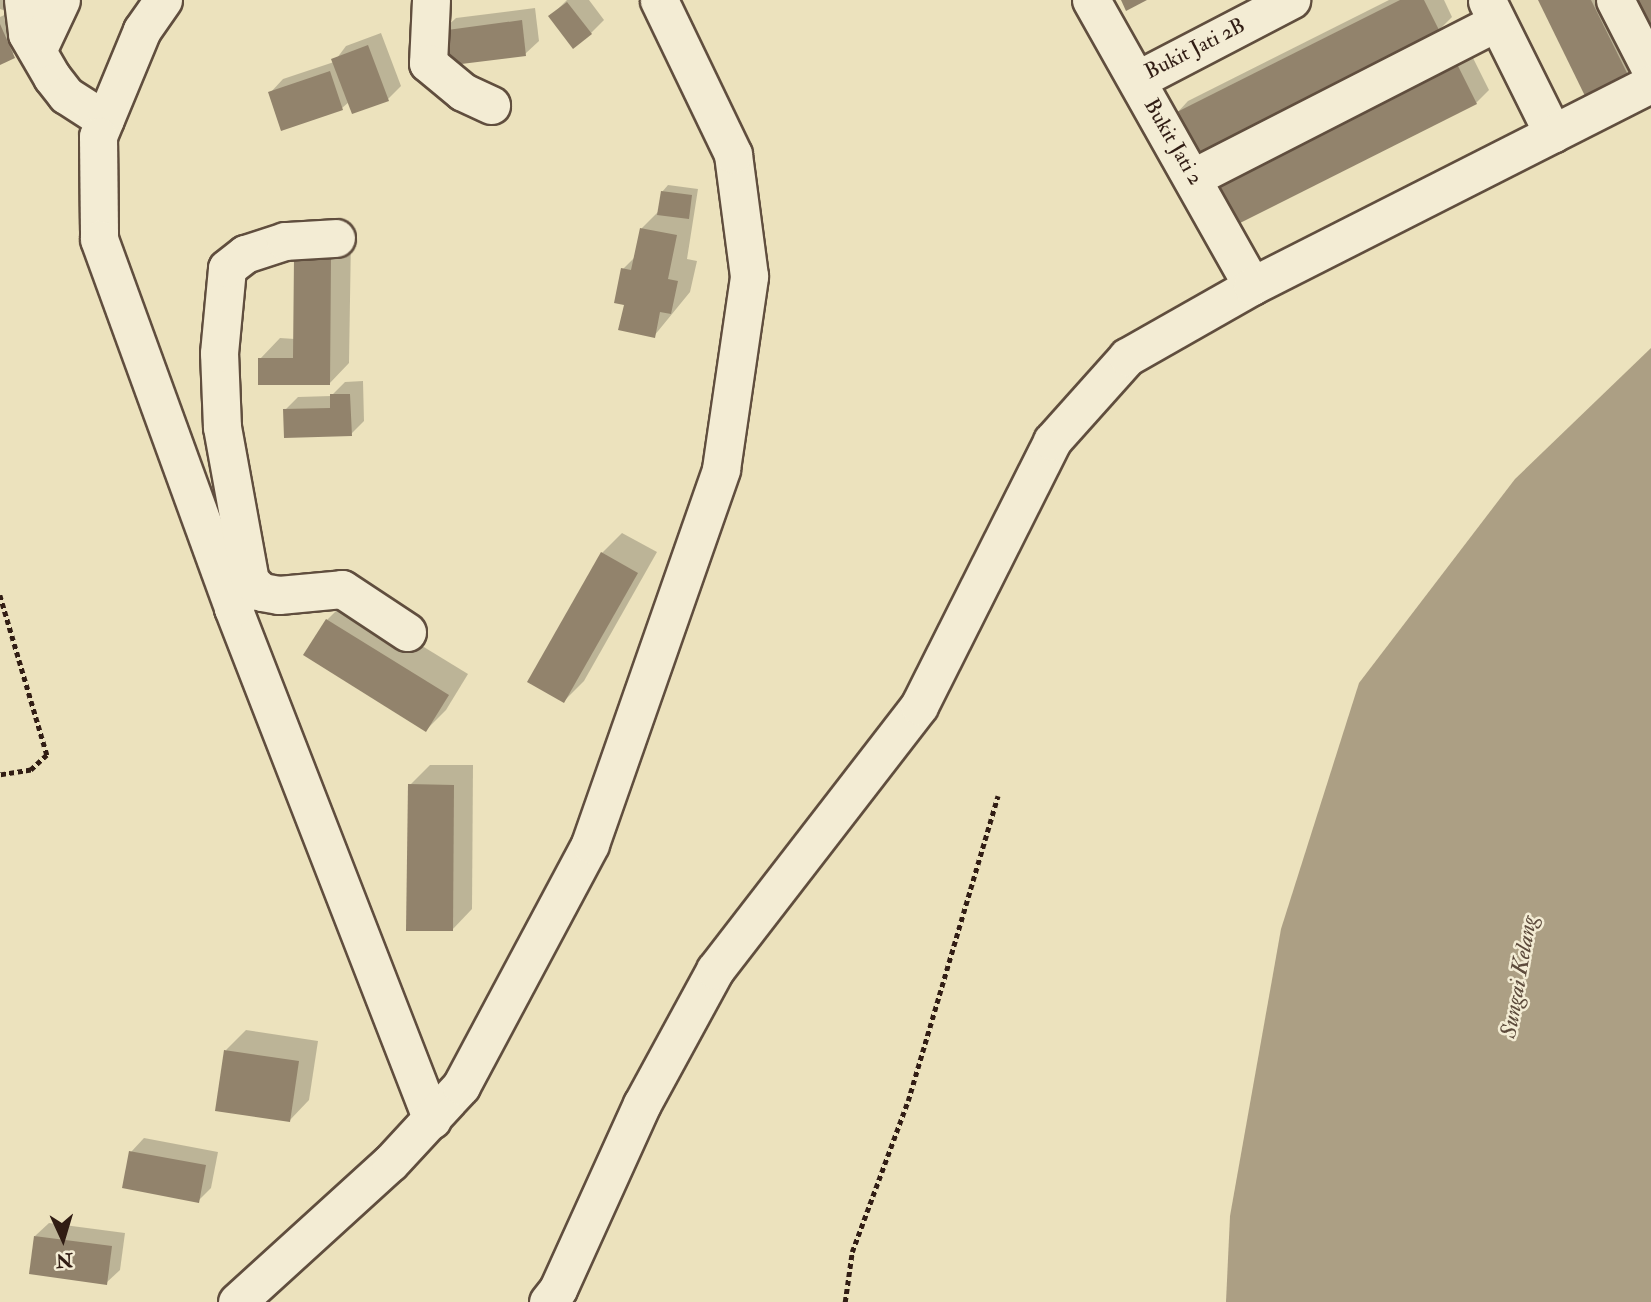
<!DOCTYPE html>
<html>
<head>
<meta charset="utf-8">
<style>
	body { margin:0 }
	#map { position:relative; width:1651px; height:1302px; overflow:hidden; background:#ece2bd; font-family:"IM FELL Double Pica",serif }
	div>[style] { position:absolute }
	.water>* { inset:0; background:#ac9f84 }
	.shadow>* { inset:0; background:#0003 }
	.building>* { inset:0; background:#92836c }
	.path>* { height:4.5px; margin-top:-2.25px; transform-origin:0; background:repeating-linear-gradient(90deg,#311d14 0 5px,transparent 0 8.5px) }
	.roads { filter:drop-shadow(2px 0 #604e3e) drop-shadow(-2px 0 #604e3e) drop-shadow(0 2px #604e3e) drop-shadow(0 -2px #604e3e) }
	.minor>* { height:37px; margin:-18.5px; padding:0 18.5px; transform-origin:18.5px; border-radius:18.5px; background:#f3ecd4 }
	span { translate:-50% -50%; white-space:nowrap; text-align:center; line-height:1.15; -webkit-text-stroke:5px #f3ecd4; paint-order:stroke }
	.street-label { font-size:21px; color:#311d14 }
	.water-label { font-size:23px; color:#5c4a3b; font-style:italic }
	.north { position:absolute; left:28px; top:1204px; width:70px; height:70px; -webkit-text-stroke:5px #f3ecd4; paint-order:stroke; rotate:176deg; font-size:19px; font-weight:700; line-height:28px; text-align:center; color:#311d14 }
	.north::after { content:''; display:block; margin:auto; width:24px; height:32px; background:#311d14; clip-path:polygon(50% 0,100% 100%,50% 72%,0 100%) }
</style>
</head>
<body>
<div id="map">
	<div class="water">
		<i style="clip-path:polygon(1651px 348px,1651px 1302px,1226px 1302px,1230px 1216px,1281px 929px,1359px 683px,1515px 479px)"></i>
	</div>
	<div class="shadow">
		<i style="clip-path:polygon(0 0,17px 0,6px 11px,0 9px)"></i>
		<i style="clip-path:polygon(567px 0,589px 0,604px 20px,591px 33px,551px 16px)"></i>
		<i style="clip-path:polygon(1389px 0,1444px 0,1452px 17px,1439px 30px,1175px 115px,1188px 101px)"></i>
		<i style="clip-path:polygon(1540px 0,1610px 0,1641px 62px,1628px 76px)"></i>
		<i style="clip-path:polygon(535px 8px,539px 41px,525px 54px,442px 31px,456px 18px)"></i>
		<i style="clip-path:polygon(13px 11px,28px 43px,0 63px,0 17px)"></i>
		<i style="clip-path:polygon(381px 33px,401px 86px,388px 99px,349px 102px,342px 108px,270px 93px,283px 79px,334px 62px,346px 46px)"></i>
		<i style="clip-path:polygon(1468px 48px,1489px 90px,1476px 103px,1223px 171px)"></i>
		<i style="clip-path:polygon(668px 185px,698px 189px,687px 259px,697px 261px,690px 292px,654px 336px,626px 303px,623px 269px,636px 256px,642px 228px,660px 210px,662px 192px)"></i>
		<i style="clip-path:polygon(351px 238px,349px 363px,329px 384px,260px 359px,280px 338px,295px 339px,296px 258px)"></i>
		<i style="clip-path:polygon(363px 381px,364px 421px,351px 434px,285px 410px,298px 397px,331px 396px,345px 382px)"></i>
		<i style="clip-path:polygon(622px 533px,657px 552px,584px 681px,564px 701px,602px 553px)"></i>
		<i style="clip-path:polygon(347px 600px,468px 674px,446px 710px,426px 730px,327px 620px)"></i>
		<i style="clip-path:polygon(430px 765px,473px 765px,472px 909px,452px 930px,410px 785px)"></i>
		<i style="clip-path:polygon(246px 1030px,318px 1041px,309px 1100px,289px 1121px,226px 1050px)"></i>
		<i style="clip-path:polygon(144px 1138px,218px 1152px,211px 1188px,198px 1201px,131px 1152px)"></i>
		<i style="clip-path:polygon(49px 1223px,125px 1233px,120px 1270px,106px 1283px,35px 1236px)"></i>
	</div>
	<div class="building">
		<i style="clip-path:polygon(1121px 0,1147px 0,1126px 11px)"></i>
		<i style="clip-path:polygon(1400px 0,1424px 0,1440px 32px,1194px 156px,1173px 114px)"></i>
		<i style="clip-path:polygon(1538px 0,1591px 0,1629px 77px,1586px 98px)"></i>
		<i style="clip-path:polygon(1627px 0,1651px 0,1651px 47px)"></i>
		<i style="clip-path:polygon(567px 2px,592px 34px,573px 49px,548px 16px)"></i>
		<i style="clip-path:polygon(522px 20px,526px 56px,445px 66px,440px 31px)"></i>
		<i style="clip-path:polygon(0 24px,15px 58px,0 65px)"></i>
		<i style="clip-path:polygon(368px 45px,389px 101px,352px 114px,331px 59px)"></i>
		<i style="clip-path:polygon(1455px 60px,1477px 104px,1230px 228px,1208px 184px)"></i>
		<i style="clip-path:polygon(330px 71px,343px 110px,281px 131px,268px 92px)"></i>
		<i style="clip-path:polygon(661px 191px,692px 195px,689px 219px,657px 215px)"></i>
		<i style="clip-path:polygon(640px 228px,677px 235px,668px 279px,678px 281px,671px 314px,660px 312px,655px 338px,618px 330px,624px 305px,614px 303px,621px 268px,631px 270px)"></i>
		<i style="clip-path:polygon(294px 257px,331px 258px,330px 385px,258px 385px,258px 358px,293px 358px)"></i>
		<i style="clip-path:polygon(330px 394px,350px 394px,352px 436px,284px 438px,283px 409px,330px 408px)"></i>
		<i style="clip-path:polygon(601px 552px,638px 573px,564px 703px,527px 682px)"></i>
		<i style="clip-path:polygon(326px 619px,449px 695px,426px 732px,303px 655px)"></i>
		<i style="clip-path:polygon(408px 784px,454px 785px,453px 931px,406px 931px)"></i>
		<i style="clip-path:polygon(224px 1050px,299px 1061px,290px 1122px,215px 1111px)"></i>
		<i style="clip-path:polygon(129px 1151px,206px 1165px,199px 1203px,122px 1188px)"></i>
		<i style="clip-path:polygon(34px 1236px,112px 1246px,107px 1285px,29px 1274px)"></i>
	</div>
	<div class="path">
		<i style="left:0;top:595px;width:167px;rotate:73.6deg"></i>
		<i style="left:47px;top:755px;width:22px;rotate:137deg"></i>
		<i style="left:31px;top:770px;width:31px;rotate:171deg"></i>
		<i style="left:845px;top:1302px;width:50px;rotate:-82deg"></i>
		<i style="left:852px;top:1252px;width:161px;rotate:-69.7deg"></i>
		<i style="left:908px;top:1101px;width:318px;rotate:-73.6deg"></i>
	</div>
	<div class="roads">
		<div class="minor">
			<i style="left:23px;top:0;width:34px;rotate:83deg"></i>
			<i style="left:27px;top:34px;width:50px;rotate:59.8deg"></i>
			<i style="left:52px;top:77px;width:23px;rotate:52deg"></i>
			<i style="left:66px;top:95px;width:46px;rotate:32.7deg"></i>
			<i style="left:163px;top:0;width:37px;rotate:125deg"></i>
			<i style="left:142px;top:30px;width:115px;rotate:112.5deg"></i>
			<i style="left:98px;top:136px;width:103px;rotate:89.4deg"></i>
			<i style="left:99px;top:239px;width:393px;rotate:70deg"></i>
			<i style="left:233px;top:608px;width:549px;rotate:68.76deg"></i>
			<i style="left:431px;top:0;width:63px;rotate:92.7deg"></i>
			<i style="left:428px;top:63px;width:45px;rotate:39.6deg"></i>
			<i style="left:463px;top:92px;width:31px;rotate:25deg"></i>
			<i style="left:1091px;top:0;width:328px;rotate:60.6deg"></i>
			<i style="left:1615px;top:0;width:79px;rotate:62.8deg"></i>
			<i style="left:1487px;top:1px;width:148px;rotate:63.6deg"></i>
			<i style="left:38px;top:49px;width:54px;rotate:-64.9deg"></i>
			<i style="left:1137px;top:80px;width:174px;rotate:-27.5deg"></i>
			<i style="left:1194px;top:177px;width:340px;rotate:-27.1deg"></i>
			<i style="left:250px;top:581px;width:16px;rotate:43deg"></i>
			<i style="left:262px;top:592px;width:17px;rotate:10deg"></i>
			<i style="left:279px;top:595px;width:63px;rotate:-5.4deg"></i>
			<i style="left:342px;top:589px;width:78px;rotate:33.5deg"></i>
			<i style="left:233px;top:608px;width:32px;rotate:-58deg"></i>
			<i style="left:250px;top:581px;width:157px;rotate:-100.3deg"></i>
			<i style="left:222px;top:427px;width:74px;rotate:-92.3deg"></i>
			<i style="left:219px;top:353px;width:85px;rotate:-84.6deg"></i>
			<i style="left:227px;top:268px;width:23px;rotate:-38deg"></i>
			<i style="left:245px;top:254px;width:42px;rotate:-18deg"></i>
			<i style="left:285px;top:241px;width:51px;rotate:-3.4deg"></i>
			<i style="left:237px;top:1302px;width:207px;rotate:-42.3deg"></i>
			<i style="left:390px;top:1163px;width:105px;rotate:-47.3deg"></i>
			<i style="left:461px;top:1086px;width:274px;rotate:-61.9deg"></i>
			<i style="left:590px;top:844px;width:397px;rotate:-70.7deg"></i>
			<i style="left:721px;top:469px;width:195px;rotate:-81.7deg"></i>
			<i style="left:749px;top:276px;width:123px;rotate:-97.5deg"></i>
			<i style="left:733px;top:154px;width:171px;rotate:-115.7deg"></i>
			<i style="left:548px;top:1302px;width:16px;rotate:-52deg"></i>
			<i style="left:558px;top:1289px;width:203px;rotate:-65.6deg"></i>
			<i style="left:642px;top:1104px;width:153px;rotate:-61.4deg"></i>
			<i style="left:715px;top:970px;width:334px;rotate:-52.3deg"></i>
			<i style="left:919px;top:706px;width:297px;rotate:-63.3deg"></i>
			<i style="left:1052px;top:441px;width:113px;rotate:-48.2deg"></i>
			<i style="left:1127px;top:357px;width:144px;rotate:-29.6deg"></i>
			<i style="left:1252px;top:286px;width:447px;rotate:-26.9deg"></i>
		</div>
	</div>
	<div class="street-label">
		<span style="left:1195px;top:49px;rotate:-27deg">Bukit Jati 2B</span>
		<span style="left:1173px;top:142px;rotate:60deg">Bukit Jati 2</span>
	</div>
	<div class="water-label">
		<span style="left:1519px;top:977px;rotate:-80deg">Sungai Kelang</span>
	</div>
	<div class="north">N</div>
</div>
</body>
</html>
